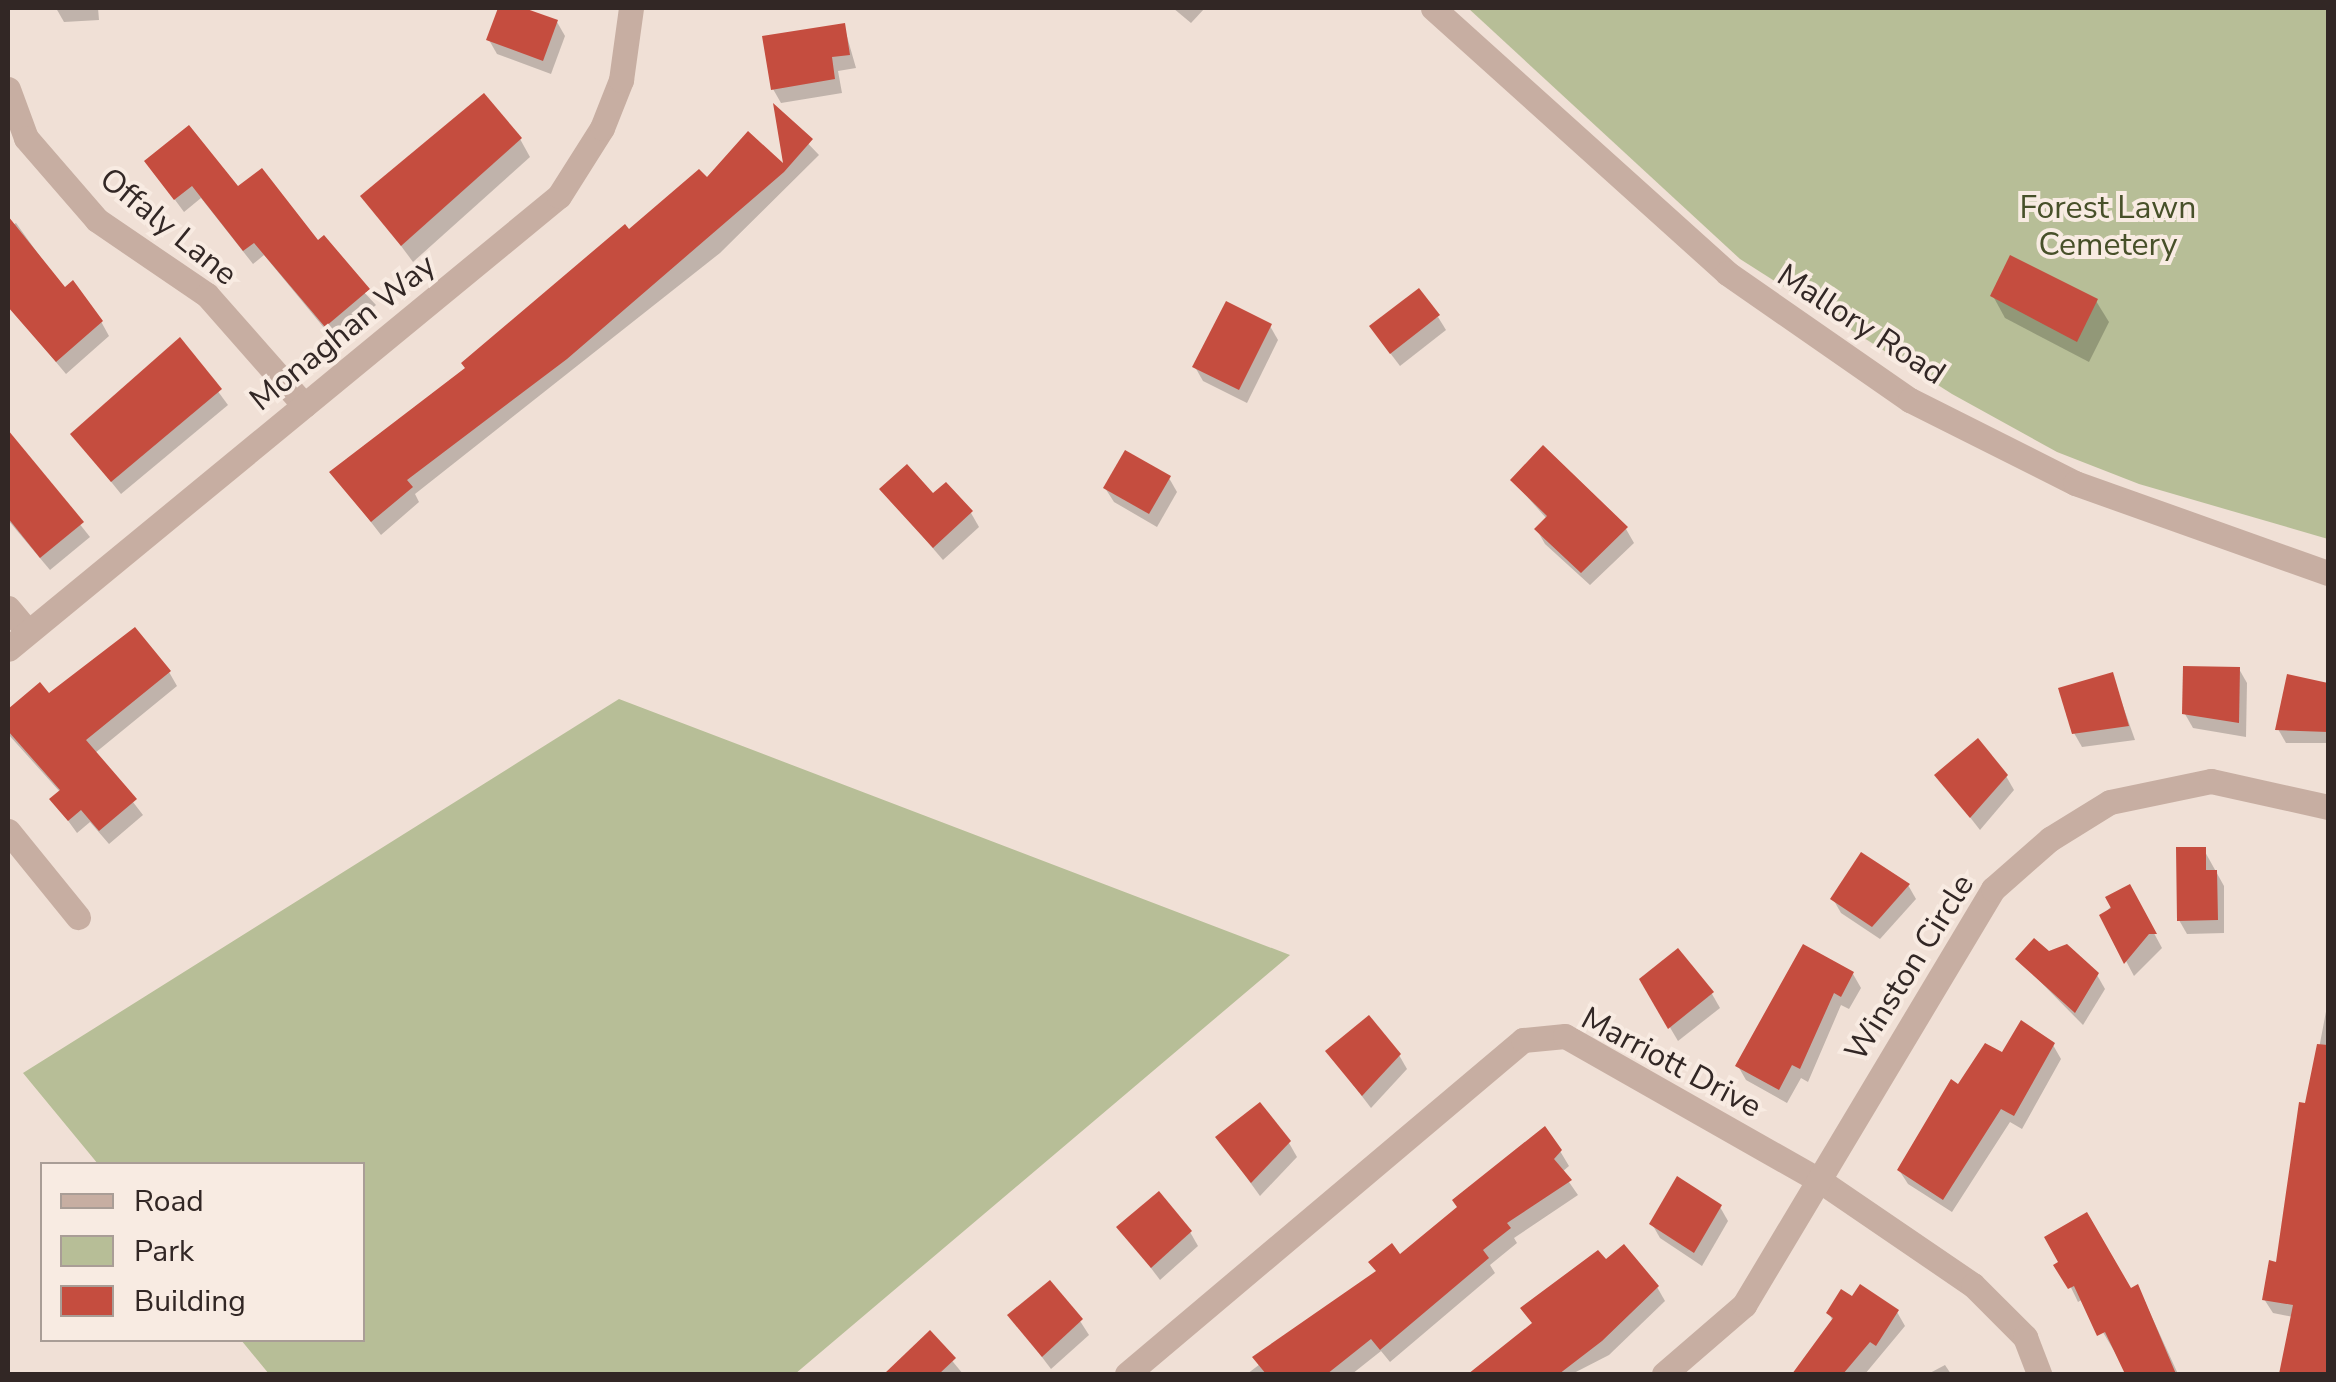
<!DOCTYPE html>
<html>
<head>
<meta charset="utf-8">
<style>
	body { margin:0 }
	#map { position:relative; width:2336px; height:1382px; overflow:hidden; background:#f0e0d6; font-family:"Nunito Sans",sans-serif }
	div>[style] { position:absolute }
	.green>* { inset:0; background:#b7be97 }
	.shadow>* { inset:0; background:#0003 }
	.building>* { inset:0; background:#c54d3f }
	.minor>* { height:25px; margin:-12.5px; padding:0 12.5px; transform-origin:12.5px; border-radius:12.5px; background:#c7aea2 }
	span { translate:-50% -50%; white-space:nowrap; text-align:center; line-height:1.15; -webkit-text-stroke:8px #f8ebe2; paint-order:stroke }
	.park-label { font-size:32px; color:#475029 }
	.street-label { font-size:32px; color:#322725 }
	.frame { position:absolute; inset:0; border:10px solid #322725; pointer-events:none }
	.legend { position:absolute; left:40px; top:1162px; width:325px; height:180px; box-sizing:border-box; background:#f8ebe2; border:2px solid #a99d96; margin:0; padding:12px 18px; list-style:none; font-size:30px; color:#322725 }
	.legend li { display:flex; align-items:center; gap:20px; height:50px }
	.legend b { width:50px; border:2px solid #a99d96 }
</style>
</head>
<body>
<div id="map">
	<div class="green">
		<i style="clip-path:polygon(1468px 8px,2328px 8px,2328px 539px,2139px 484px,2057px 452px,1952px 394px,1740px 259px)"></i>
		<i style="clip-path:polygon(619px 699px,1290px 955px,795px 1374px,269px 1374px,241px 1340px,362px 1340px,362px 1164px,98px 1164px,23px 1073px)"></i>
	</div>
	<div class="shadow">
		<i style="clip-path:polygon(56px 8px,98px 8px,99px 20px,64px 22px)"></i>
		<i style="clip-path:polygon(501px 8px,557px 22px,565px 36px,551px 74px,497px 54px,489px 40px)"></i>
		<i style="clip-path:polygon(1173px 8px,1205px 8px,1191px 23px)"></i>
		<i style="clip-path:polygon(844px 26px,856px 68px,838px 71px,842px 93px,781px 103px,773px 89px)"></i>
		<i style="clip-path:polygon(776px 110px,819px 155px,720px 253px,415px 494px,419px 502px,381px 535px,332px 472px,706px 181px,748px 134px,786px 170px)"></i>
		<i style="clip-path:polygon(520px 139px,530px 157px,413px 262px,364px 196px)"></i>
		<i style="clip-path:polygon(147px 162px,238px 190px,318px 243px,376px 305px,334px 340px,264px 255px,253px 264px,201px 198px,184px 212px)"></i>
		<i style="clip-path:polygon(16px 223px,64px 290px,98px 316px,109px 336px,66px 374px,8px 305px,8px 228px)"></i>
		<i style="clip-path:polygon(1993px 296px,2096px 301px,2109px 322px,2089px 362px,2005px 318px)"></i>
		<i style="clip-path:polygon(1438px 317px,1446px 330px,1400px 366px,1381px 341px)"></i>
		<i style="clip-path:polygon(1270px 326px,1278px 340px,1247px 403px,1203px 381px,1195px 367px)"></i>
		<i style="clip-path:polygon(180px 340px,228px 405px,121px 494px,73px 435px)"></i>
		<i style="clip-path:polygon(8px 434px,90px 537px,50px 570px,8px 520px)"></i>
		<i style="clip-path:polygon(1169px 478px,1177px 492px,1157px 527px,1114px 502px,1105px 488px)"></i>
		<i style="clip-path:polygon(1513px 481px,1626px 529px,1634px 543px,1590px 585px,1545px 544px,1537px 530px,1547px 519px)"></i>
		<i style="clip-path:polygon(882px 489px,933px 497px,971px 513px,979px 527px,943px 560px)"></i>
		<i style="clip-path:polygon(2239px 669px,2247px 683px,2246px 737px,2193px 728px,2185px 714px)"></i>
		<i style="clip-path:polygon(169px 672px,177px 686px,95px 753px,143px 815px,109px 844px,90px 822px,77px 833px,53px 800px,61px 793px,8px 734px,8px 712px,39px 686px,48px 697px)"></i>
		<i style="clip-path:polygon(2112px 675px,2135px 740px,2082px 747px,2074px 733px)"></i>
		<i style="clip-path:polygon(2289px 677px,2328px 686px,2328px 743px,2286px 743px,2278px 729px)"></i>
		<i style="clip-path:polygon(1937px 775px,2006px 776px,2014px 790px,1980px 830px)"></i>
		<i style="clip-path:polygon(2204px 850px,2224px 886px,2224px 933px,2187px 934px,2179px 920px)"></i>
		<i style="clip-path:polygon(1908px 885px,1916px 899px,1880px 939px,1841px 913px,1833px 899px)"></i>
		<i style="clip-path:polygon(2129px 887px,2162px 948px,2134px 976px,2102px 916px)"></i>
		<i style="clip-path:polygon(2049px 955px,2097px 975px,2105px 989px,2083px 1025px,2018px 959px)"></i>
		<i style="clip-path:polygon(1853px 974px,1861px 988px,1849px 1009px,1841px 1005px,1808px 1082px,1801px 1078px,1787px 1103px,1746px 1080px,1738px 1066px)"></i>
		<i style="clip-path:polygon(1642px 980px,1712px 994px,1720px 1008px,1678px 1041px)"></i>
		<i style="clip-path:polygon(2328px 1001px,2328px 1374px,2281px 1374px,2293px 1317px,2273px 1313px,2264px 1299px,2278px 1265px)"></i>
		<i style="clip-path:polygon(2053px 1045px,2061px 1059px,2022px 1129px,2010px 1122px,1952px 1212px,1908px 1184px,1899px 1170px,1959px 1087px,2003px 1056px)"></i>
		<i style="clip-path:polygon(1328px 1052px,1399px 1055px,1407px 1069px,1371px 1108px)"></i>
		<i style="clip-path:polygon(1218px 1138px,1289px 1143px,1297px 1157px,1260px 1196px)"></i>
		<i style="clip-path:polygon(1560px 1151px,1569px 1166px,1562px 1172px,1578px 1195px,1514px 1238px,1517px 1243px,1490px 1265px,1495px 1273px,1390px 1362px,1381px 1351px,1352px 1374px,1247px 1374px,1400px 1257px)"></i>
		<i style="clip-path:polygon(1720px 1207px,1728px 1221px,1702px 1266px,1660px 1238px,1652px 1224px)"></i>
		<i style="clip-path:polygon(1120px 1227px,1190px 1232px,1198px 1246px,1160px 1280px)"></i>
		<i style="clip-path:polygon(2047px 1238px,2145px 1302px,2178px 1374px,2128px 1374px,2083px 1299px,2078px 1302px)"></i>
		<i style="clip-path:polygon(1605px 1263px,1657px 1287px,1665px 1301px,1609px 1355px,1572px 1374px,1473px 1374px)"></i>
		<i style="clip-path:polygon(1897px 1312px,1905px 1326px,1865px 1374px,1794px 1374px,1833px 1322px,1829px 1313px)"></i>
		<i style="clip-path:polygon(1011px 1316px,1080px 1321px,1089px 1335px,1051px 1369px)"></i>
		<i style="clip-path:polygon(930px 1334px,963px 1374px,894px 1374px,892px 1370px)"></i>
		<i style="clip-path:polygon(1945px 1365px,1951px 1374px,1928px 1374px)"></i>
	</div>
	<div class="building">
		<i style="clip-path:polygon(498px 8px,524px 8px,558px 20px,543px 61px,486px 40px)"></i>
		<i style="clip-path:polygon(845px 23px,850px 55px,832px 57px,835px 79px,771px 90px,762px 36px)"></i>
		<i style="clip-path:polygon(484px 93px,522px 138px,401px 246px,360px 196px)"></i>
		<i style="clip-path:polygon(773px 103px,813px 139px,784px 172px,567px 359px,407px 480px,413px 487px,371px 522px,329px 472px,465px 368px,461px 363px,625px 224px,629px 229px,699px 169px,707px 177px,748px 131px,783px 163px)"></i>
		<i style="clip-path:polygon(189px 125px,238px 186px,262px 168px,318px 240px,324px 235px,370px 289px,325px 327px,254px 243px,243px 251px,192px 186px,174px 200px,144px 161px)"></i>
		<i style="clip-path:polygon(8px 216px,65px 287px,73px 280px,103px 321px,56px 362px,8px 307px)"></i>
		<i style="clip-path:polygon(2010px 255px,2098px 299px,2077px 342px,1990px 296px)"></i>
		<i style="clip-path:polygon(1419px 288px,1440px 315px,1390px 354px,1369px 326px)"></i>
		<i style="clip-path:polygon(1226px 301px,1272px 324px,1239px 390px,1192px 367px)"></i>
		<i style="clip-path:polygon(180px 337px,222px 389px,111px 482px,70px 434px)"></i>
		<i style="clip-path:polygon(8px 430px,84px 522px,40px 558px,8px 518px)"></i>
		<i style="clip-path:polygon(1543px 445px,1628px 527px,1581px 573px,1534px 529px,1547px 516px,1510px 480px)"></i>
		<i style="clip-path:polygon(1125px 450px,1171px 476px,1149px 514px,1103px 488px)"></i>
		<i style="clip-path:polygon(907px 464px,933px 493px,946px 482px,973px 511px,933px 548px,879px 489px)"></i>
		<i style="clip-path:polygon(135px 627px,171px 671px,86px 740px,137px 799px,99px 831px,81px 810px,68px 821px,49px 799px,60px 790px,8px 731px,8px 709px,40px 682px,49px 693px)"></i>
		<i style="clip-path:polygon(2183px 666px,2240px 667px,2239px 723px,2182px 714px)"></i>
		<i style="clip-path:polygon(2113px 672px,2129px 726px,2072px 734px,2058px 688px)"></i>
		<i style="clip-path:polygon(2287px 674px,2328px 683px,2328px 732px,2275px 730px)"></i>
		<i style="clip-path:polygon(1978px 738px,2008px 775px,1970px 818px,1934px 775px)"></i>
		<i style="clip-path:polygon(2176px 847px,2206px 847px,2206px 870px,2217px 870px,2218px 920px,2177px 921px)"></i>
		<i style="clip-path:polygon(1861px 852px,1910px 884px,1872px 927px,1830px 899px)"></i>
		<i style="clip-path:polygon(2130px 884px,2157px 934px,2149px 934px,2124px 964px,2099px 915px,2111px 908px,2105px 897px)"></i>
		<i style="clip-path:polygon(2034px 938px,2049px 951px,2067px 944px,2099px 973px,2075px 1013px,2015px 959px)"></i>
		<i style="clip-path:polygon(1803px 944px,1854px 972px,1841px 997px,1834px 993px,1800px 1069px,1792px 1065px,1779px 1090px,1735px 1066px)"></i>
		<i style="clip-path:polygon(1678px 948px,1714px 992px,1668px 1029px,1639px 979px)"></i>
		<i style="clip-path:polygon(1369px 1015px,1401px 1054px,1362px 1096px,1325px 1051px)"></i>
		<i style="clip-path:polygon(2021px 1020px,2055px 1043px,2014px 1116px,2001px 1109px,1943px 1200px,1897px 1170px,1951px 1079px,1958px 1084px,1985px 1043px,2002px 1052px)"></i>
		<i style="clip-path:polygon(2317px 1044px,2328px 1045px,2328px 1374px,2279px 1374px,2293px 1305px,2262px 1300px,2269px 1260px,2276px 1262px,2299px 1102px,2305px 1103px)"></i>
		<i style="clip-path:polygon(1260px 1102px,1291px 1141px,1251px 1183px,1215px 1137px)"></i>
		<i style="clip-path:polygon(1545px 1126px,1562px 1150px,1554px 1159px,1572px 1180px,1507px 1223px,1511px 1228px,1483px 1250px,1489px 1258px,1380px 1350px,1371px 1339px,1327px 1374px,1266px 1374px,1252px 1357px,1376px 1271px,1368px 1262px,1392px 1243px,1400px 1254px,1457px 1207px,1452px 1200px)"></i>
		<i style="clip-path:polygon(1677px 1176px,1722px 1205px,1694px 1253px,1649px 1224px)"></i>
		<i style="clip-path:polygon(1159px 1191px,1192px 1231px,1151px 1268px,1116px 1227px)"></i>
		<i style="clip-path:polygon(2087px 1212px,2131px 1288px,2138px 1284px,2176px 1374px,2125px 1374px,2105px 1332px,2097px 1336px,2074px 1286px,2068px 1289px,2053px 1265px,2058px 1262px,2044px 1237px)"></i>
		<i style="clip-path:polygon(1624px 1244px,1659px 1286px,1602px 1341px,1559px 1374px,1468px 1374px,1532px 1323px,1520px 1308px,1598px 1250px,1606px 1259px)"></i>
		<i style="clip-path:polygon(1050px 1280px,1083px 1319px,1042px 1357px,1007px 1315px)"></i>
		<i style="clip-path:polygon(1860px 1284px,1899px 1310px,1876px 1346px,1870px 1342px,1843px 1374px,1792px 1374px,1833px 1318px,1826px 1313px,1841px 1289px,1852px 1296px)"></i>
		<i style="clip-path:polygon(930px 1330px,956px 1358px,939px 1374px,884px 1374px)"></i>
	</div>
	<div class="minor">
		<i style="left:1433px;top:8px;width:396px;rotate:42deg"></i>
		<i style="left:1727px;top:273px;width:223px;rotate:34.8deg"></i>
		<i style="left:1910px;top:400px;width:185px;rotate:26.7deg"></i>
		<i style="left:2075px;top:483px;width:269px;rotate:19.6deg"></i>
		<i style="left:8px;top:89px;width:52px;rotate:69.8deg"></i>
		<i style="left:26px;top:138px;width:108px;rotate:49.1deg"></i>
		<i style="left:97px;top:220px;width:133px;rotate:34.3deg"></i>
		<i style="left:207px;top:295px;width:147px;rotate:48.6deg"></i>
		<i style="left:8px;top:608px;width:31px;rotate:50deg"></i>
		<i style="left:8px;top:649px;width:713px;rotate:-39.43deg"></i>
		<i style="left:559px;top:196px;width:80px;rotate:-57.7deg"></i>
		<i style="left:602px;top:128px;width:52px;rotate:-68.4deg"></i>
		<i style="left:621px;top:80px;width:73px;rotate:-82.1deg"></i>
		<i style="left:8px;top:831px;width:111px;rotate:50.9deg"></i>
		<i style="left:1127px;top:1374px;width:518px;rotate:-40.15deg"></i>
		<i style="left:1523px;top:1040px;width:42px;rotate:-5.4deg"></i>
		<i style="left:1565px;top:1036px;width:292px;rotate:29.6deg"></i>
		<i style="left:1819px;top:1180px;width:186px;rotate:34.3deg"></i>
		<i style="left:1973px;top:1285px;width:74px;rotate:45deg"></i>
		<i style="left:2025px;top:1337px;width:40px;rotate:69deg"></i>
		<i style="left:1664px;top:1374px;width:106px;rotate:-40.8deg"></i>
		<i style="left:1744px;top:1305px;width:485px;rotate:-59.1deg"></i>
		<i style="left:1993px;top:889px;width:76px;rotate:-41.3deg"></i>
		<i style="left:2050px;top:839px;width:70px;rotate:-31.7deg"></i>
		<i style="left:2110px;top:802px;width:103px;rotate:-11.7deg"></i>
		<i style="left:2211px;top:781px;width:120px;rotate:12.5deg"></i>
	</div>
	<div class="park-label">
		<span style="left:2108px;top:227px">Forest Lawn<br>Cemetery</span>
	</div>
	<div class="street-label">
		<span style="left:168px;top:227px;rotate:39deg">Offaly Lane</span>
		<span style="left:1861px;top:325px;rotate:33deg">Mallory Road</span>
		<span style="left:343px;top:333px;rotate:-39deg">Monaghan Way</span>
		<span style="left:1910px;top:968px;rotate:-58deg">Winston Circle</span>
		<span style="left:1671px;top:1063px;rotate:28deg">Marriott Drive</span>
	</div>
	<div class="frame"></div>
	<ul class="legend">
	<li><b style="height:12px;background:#c7aea2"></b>Road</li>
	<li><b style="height:28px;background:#b7be97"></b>Park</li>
	<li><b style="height:28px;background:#c54d3f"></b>Building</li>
	</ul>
</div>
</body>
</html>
